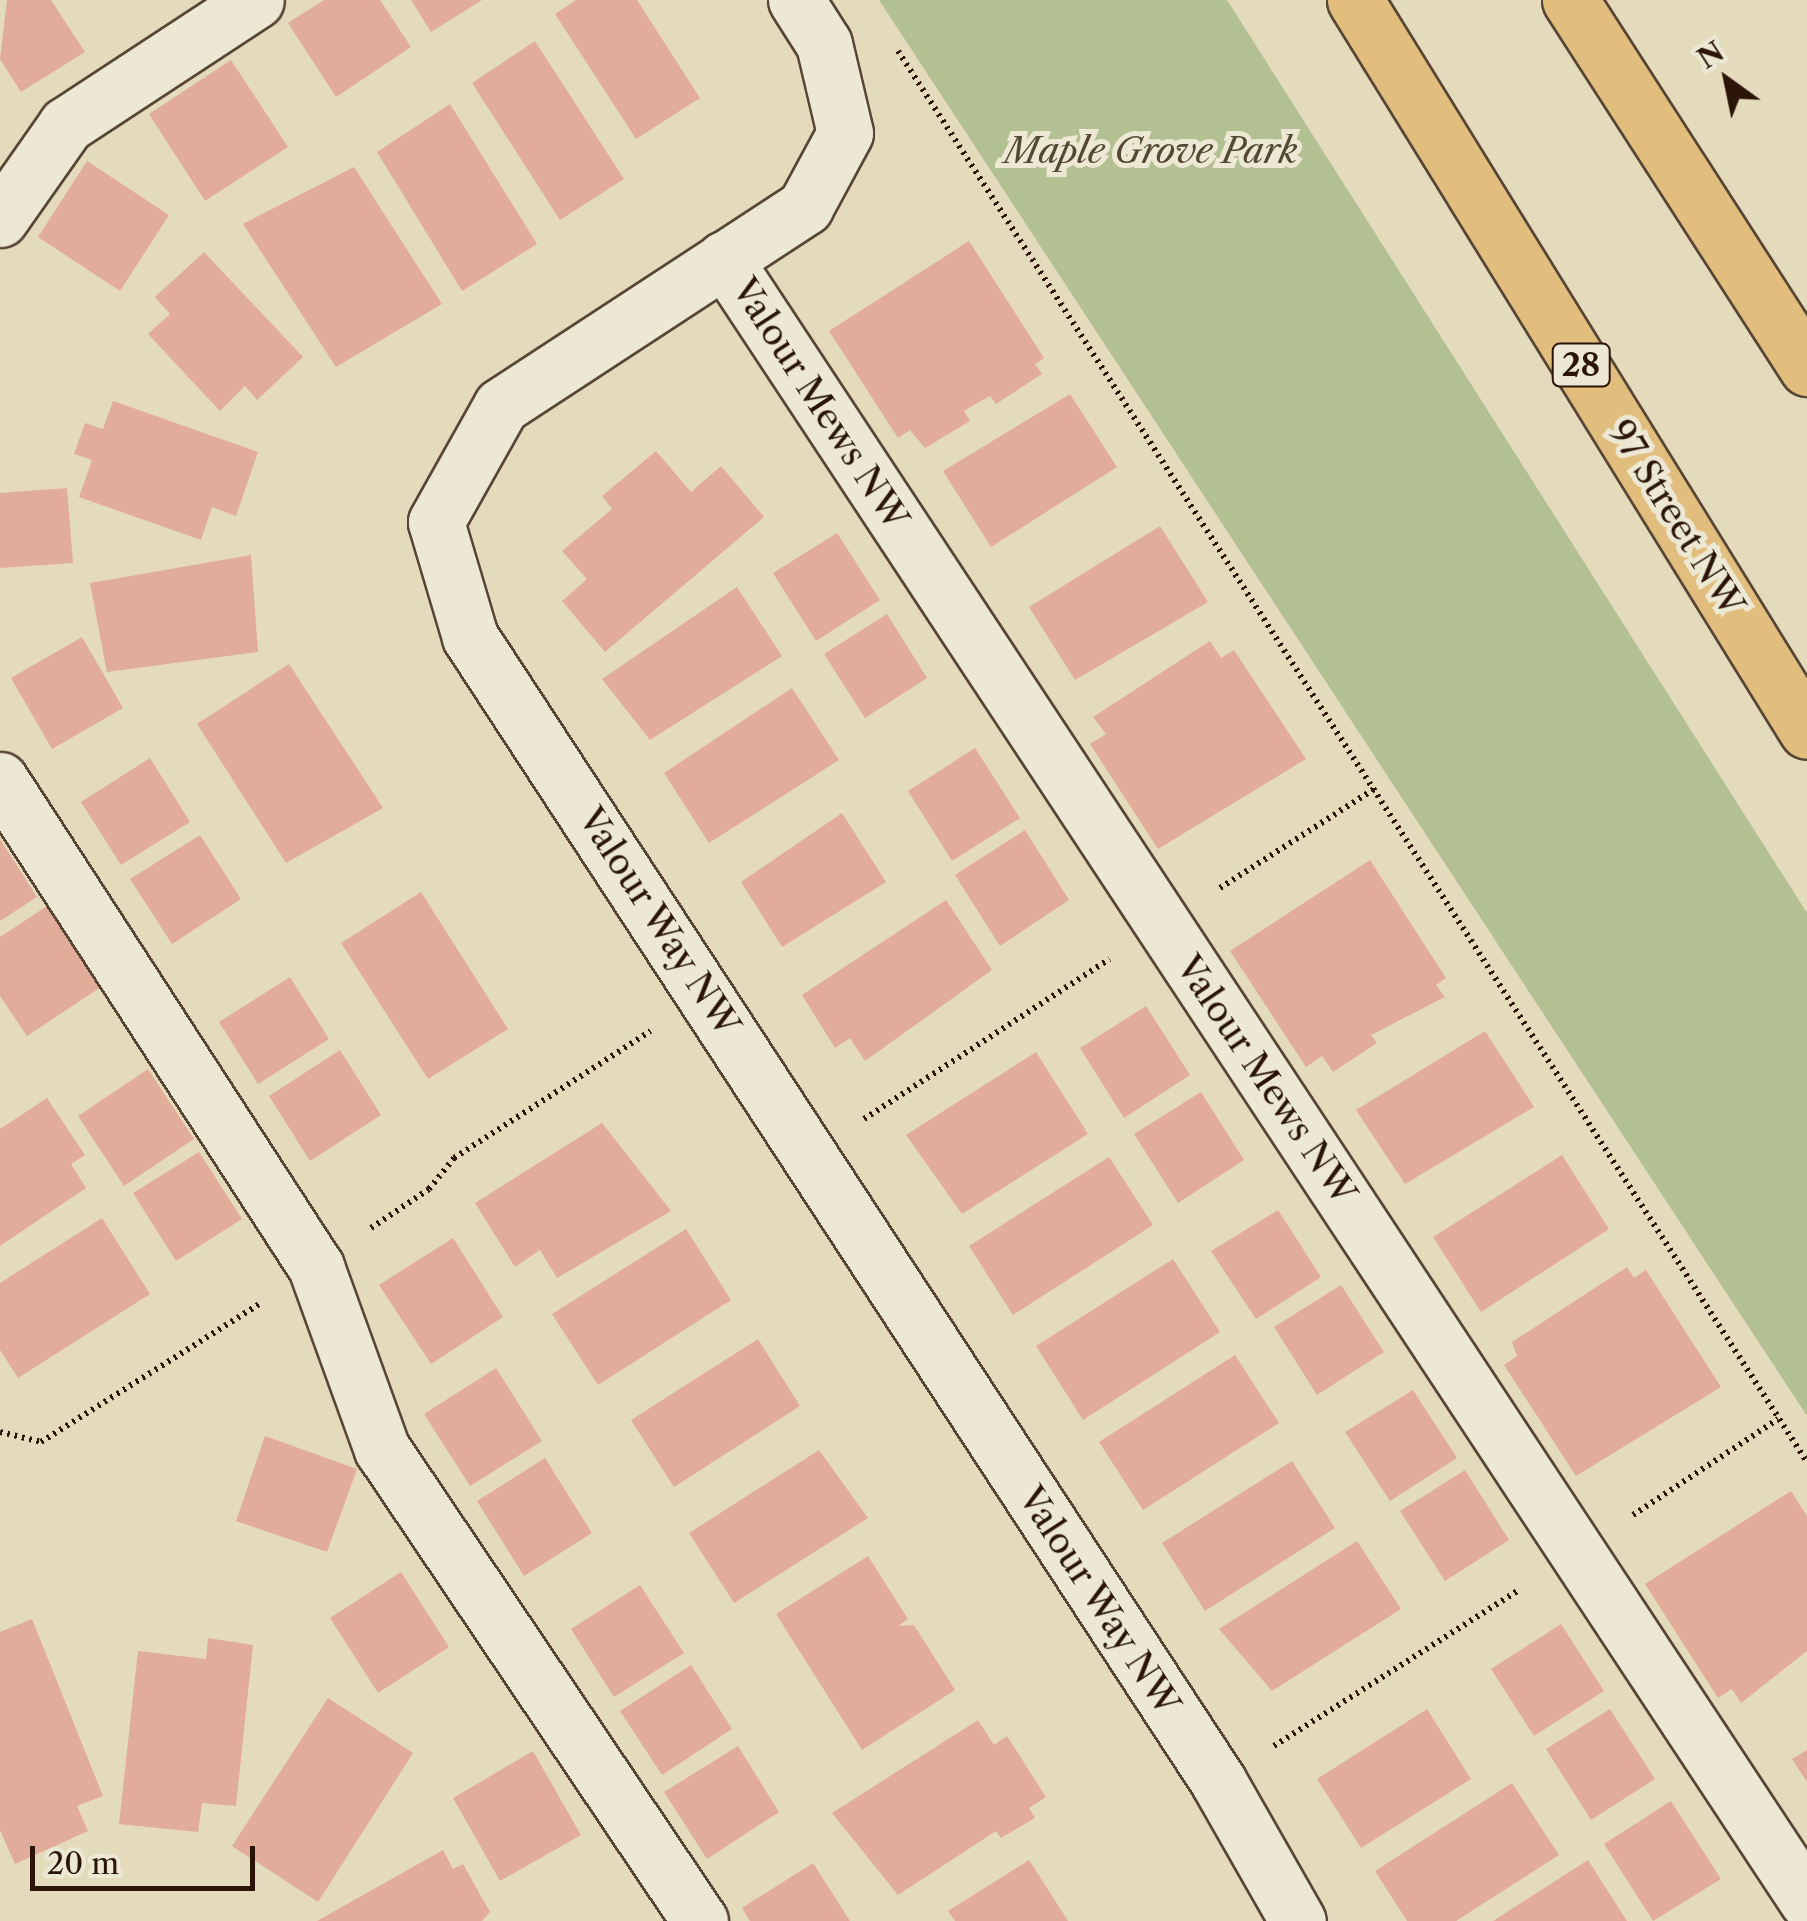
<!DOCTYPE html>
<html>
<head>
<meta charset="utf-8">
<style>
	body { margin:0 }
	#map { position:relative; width:1807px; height:1921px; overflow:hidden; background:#e4dbbc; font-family:"Libre Caslon Text",serif }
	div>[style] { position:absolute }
	.green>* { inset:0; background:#b2c092 }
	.building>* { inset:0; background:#e2ac9b }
	.path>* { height:6px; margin-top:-3px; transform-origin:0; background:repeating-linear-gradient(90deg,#2a1508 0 2.5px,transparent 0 7.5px) }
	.roads { filter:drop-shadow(2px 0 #584635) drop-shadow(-2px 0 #584635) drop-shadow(0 2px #584635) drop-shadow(0 -2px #584635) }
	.minor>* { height:55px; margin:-27.5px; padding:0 27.5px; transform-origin:27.5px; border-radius:27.5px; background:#ede8d3 }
	.major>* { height:55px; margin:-27.5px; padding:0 27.5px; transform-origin:27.5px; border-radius:27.5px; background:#e2be7e }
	span { translate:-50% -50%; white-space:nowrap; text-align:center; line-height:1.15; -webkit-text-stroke:10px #ede8d3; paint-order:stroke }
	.shield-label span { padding:2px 8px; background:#ede8d3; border:2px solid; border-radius:8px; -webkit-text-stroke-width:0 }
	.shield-label { font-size:32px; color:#2a1508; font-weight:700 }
	.park-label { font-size:35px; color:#534831; font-style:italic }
	.street-label { font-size:35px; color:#2a1508 }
	.north { position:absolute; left:1677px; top:30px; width:100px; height:100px; -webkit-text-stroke:8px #ede8d3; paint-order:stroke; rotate:327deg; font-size:28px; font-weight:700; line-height:40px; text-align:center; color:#2a1508 }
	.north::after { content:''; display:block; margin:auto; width:35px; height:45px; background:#2a1508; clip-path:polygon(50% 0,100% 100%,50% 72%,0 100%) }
	.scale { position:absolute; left:30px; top:1846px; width:225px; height:45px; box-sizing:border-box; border:5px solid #2a1508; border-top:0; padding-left:12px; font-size:30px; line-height:35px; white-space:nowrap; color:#2a1508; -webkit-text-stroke:8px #ede8d3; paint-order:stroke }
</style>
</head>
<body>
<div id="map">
	<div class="green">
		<i style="clip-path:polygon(879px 0,1227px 0,1807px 913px,1807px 1416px)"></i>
	</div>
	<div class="building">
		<i style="clip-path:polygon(7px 0,51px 0,85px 52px,21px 92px,0 59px)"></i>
		<i style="clip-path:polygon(324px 0,380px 0,411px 47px,336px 97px,288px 23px)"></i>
		<i style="clip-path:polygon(411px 0,482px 0,431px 32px)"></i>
		<i style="clip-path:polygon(576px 0,637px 0,700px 98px,636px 139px,555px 14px)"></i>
		<i style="clip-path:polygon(535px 41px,624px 179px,560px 220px,472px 83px)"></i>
		<i style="clip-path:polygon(231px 60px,288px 147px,205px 201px,149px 114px)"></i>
		<i style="clip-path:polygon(450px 104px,537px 244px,462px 291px,377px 152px)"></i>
		<i style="clip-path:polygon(87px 161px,169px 215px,120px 291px,38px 237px)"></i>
		<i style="clip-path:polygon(354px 167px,442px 304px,336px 367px,243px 224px)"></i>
		<i style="clip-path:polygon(969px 241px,1044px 358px,1035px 364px,1042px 374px,996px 404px,990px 396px,979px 402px,964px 411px,970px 421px,925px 448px,910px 430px,898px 438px,829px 331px)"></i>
		<i style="clip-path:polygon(204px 252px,303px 357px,257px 400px,245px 386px,220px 411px,148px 334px,170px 314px,155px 297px)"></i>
		<i style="clip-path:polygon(1070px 394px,1117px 467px,991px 547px,943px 471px)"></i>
		<i style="clip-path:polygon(113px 401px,258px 452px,236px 516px,212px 507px,201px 540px,79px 497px,92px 460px,74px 454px,85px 423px,103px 429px)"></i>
		<i style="clip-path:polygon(656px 451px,691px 492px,721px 466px,764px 517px,605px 652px,562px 601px,587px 579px,562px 551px,612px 509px,602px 496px)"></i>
		<i style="clip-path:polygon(67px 488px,73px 563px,0 568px,0 493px)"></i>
		<i style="clip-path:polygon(1160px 526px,1208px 602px,1075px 680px,1029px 607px)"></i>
		<i style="clip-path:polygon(837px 533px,880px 600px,816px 641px,773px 573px)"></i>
		<i style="clip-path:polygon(251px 555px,258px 652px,107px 672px,90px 583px)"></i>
		<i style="clip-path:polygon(737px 587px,782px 656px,650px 740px,602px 679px)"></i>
		<i style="clip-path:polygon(887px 614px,927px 678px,865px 718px,824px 654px)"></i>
		<i style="clip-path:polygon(82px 637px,123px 708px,52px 749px,11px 678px)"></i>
		<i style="clip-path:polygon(1210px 641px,1221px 658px,1234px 650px,1306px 759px,1158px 849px,1090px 744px,1106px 734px,1093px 717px)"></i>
		<i style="clip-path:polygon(289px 664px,383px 808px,286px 863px,197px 724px)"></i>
		<i style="clip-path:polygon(792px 688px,839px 760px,709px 843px,664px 773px)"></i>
		<i style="clip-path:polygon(975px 748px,1020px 818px,952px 861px,908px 791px)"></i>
		<i style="clip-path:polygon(150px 758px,190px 822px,121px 865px,81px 802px)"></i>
		<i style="clip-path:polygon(842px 813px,886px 882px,782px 947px,741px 882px)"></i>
		<i style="clip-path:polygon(1025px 830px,1069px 900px,1000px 946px,955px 875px)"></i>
		<i style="clip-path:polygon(200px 835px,241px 899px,172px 944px,130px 879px)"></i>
		<i style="clip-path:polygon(0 839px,37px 897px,0 921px)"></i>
		<i style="clip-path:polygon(1370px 860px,1446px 978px,1436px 985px,1445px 997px,1371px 1035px,1377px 1043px,1333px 1072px,1322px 1056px,1306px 1067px,1230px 951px)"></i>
		<i style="clip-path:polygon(421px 892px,508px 1029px,428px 1079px,341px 943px)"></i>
		<i style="clip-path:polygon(946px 900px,992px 970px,865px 1061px,850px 1038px,835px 1048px,802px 995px)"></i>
		<i style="clip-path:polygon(47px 906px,101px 987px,27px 1036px,0 996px,0 937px)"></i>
		<i style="clip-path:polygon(290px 977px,329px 1039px,258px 1084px,219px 1022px)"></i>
		<i style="clip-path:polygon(1146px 1006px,1190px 1075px,1124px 1118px,1080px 1048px)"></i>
		<i style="clip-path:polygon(1485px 1031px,1534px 1107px,1405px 1184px,1356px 1110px)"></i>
		<i style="clip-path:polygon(340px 1050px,381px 1115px,310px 1161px,269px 1096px)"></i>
		<i style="clip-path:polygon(1036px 1052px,1088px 1134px,962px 1214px,906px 1135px)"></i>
		<i style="clip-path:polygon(148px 1069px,194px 1139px,124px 1186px,78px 1116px)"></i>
		<i style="clip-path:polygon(1201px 1092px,1244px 1160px,1178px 1203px,1134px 1134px)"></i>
		<i style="clip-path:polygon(47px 1098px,85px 1155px,71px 1164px,86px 1188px,0 1246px,0 1129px)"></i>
		<i style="clip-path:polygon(602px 1123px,671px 1211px,557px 1278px,540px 1250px,515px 1267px,475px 1203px)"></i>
		<i style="clip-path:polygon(199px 1152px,242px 1219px,176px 1261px,133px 1193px)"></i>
		<i style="clip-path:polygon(1562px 1155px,1609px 1229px,1481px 1312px,1433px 1237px)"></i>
		<i style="clip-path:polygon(1109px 1157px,1153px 1225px,1013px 1315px,969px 1246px)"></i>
		<i style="clip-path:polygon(1278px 1210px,1321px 1277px,1256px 1319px,1211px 1251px)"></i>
		<i style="clip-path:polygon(102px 1218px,150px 1294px,18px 1378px,0 1350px,0 1283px)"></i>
		<i style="clip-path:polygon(686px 1229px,731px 1300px,598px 1385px,552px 1314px)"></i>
		<i style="clip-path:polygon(453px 1238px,503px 1317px,431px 1364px,379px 1285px)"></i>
		<i style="clip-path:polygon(1173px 1259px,1220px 1332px,1083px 1420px,1036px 1346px)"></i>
		<i style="clip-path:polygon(1627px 1267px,1634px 1278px,1646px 1270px,1721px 1387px,1576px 1476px,1504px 1365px,1517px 1356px,1512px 1342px)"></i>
		<i style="clip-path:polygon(1341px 1285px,1384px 1352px,1317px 1395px,1274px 1327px)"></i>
		<i style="clip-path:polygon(758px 1339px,800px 1406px,674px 1487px,631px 1420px)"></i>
		<i style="clip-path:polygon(1235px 1355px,1279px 1423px,1143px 1510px,1099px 1442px)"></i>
		<i style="clip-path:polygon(496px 1368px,542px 1441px,470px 1486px,424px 1414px)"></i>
		<i style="clip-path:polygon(1413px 1390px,1457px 1458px,1390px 1501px,1345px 1432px)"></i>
		<i style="clip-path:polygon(265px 1436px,357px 1469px,327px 1552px,236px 1521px)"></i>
		<i style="clip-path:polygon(819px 1450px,868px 1518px,734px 1603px,689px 1533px)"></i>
		<i style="clip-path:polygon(545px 1458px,592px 1533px,524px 1576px,477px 1501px)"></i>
		<i style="clip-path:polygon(1292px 1461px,1335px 1528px,1205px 1611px,1162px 1543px)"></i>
		<i style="clip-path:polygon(1465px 1470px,1509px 1540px,1445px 1581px,1400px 1511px)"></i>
		<i style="clip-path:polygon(1791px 1491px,1807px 1516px,1807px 1651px,1741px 1703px,1732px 1689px,1718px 1698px,1645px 1584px)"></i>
		<i style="clip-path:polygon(1357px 1541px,1401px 1609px,1272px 1691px,1219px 1629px)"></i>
		<i style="clip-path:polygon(868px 1556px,908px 1619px,898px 1626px,914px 1625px,955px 1690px,862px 1750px,776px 1614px)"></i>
		<i style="clip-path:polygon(401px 1572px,449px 1647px,378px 1693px,330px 1618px)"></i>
		<i style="clip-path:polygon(640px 1585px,684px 1653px,614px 1697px,571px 1629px)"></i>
		<i style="clip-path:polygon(32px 1619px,103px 1796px,77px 1806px,88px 1831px,15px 1864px,0 1830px,0 1632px)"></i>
		<i style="clip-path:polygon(1561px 1624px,1604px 1691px,1534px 1736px,1491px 1669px)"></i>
		<i style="clip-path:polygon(208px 1638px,253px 1645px,236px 1806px,202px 1803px,198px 1832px,119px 1824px,138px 1651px,206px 1659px)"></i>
		<i style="clip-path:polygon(691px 1665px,732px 1729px,662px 1775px,620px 1711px)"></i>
		<i style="clip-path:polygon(328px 1698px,413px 1753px,318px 1902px,232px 1846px)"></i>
		<i style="clip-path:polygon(1427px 1709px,1471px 1779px,1361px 1848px,1317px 1779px)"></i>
		<i style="clip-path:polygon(1610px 1709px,1655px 1779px,1591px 1820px,1546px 1749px)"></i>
		<i style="clip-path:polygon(978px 1720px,994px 1745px,1007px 1736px,1046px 1797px,1029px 1808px,1035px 1818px,1001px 1838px,996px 1831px,898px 1895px,832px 1813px)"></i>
		<i style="clip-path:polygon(738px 1746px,779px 1812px,707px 1859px,664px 1792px)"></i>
		<i style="clip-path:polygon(1807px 1750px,1807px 1782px,1792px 1759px)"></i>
		<i style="clip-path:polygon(533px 1751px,581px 1835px,500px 1881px,453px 1798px)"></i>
		<i style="clip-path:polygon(1512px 1783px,1559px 1855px,1456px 1921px,1407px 1921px,1375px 1871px)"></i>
		<i style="clip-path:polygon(1671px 1801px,1721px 1879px,1653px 1921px,1604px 1844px)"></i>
		<i style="clip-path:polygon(443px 1850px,453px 1869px,463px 1864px,490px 1912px,482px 1921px,317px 1921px)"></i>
		<i style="clip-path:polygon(1029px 1860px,1068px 1921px,955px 1921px,948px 1911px)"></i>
		<i style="clip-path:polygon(1588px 1860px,1627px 1921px,1493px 1921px)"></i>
		<i style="clip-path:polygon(813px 1863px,850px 1921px,750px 1921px,742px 1908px)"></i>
	</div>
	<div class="path">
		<i style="left:898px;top:51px;width:1678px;rotate:57.21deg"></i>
		<i style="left:1220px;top:888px;width:183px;rotate:-32.7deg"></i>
		<i style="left:864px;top:1119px;width:293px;rotate:-33.1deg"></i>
		<i style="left:371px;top:1228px;width:70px;rotate:-33.9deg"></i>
		<i style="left:429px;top:1189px;width:40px;rotate:-51deg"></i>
		<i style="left:454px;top:1158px;width:234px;rotate:-32.9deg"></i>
		<i style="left:0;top:1432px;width:42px;rotate:13.7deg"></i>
		<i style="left:41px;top:1442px;width:260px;rotate:-32.3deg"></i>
		<i style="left:1633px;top:1515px;width:174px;rotate:-33.5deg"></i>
		<i style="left:1274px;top:1746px;width:292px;rotate:-32.5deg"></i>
	</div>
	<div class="roads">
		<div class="minor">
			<i style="left:796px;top:0;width:52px;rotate:57.5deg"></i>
			<i style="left:824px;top:44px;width:91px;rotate:76.7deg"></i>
			<i style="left:845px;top:133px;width:84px;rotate:118.4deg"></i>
			<i style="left:805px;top:207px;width:363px;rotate:146.8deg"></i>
			<i style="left:501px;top:406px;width:133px;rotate:119.3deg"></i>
			<i style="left:436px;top:522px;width:120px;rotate:73.5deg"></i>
			<i style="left:470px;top:637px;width:1367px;rotate:56.82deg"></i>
			<i style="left:1218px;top:1781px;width:161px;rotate:60.3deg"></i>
			<i style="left:0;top:219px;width:115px;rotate:-54.9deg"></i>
			<i style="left:66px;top:125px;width:227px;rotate:-33.3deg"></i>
			<i style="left:724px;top:259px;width:1967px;rotate:56.59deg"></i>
			<i style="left:0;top:780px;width:581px;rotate:57.02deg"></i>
			<i style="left:316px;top:1267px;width:194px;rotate:70.1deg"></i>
			<i style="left:382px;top:1449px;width:569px;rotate:56.03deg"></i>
		</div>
		<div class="major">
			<i style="left:1355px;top:0;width:859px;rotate:58.27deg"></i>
			<i style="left:1570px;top:0;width:438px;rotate:57.2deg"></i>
		</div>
	</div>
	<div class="shield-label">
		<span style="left:1581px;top:365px">28</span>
	</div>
	<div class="park-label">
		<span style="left:1151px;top:151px">Maple Grove Park</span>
	</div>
	<div class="street-label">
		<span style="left:820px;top:404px;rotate:57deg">Valour Mews NW</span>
		<span style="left:1676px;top:518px;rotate:58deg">97 Street NW</span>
		<span style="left:659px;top:922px;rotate:57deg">Valour Way NW</span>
		<span style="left:1266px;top:1080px;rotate:56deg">Valour Mews NW</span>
		<span style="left:1099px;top:1601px;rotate:57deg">Valour Way NW</span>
	</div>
	<div class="north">N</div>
	<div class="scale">20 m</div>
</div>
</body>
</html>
